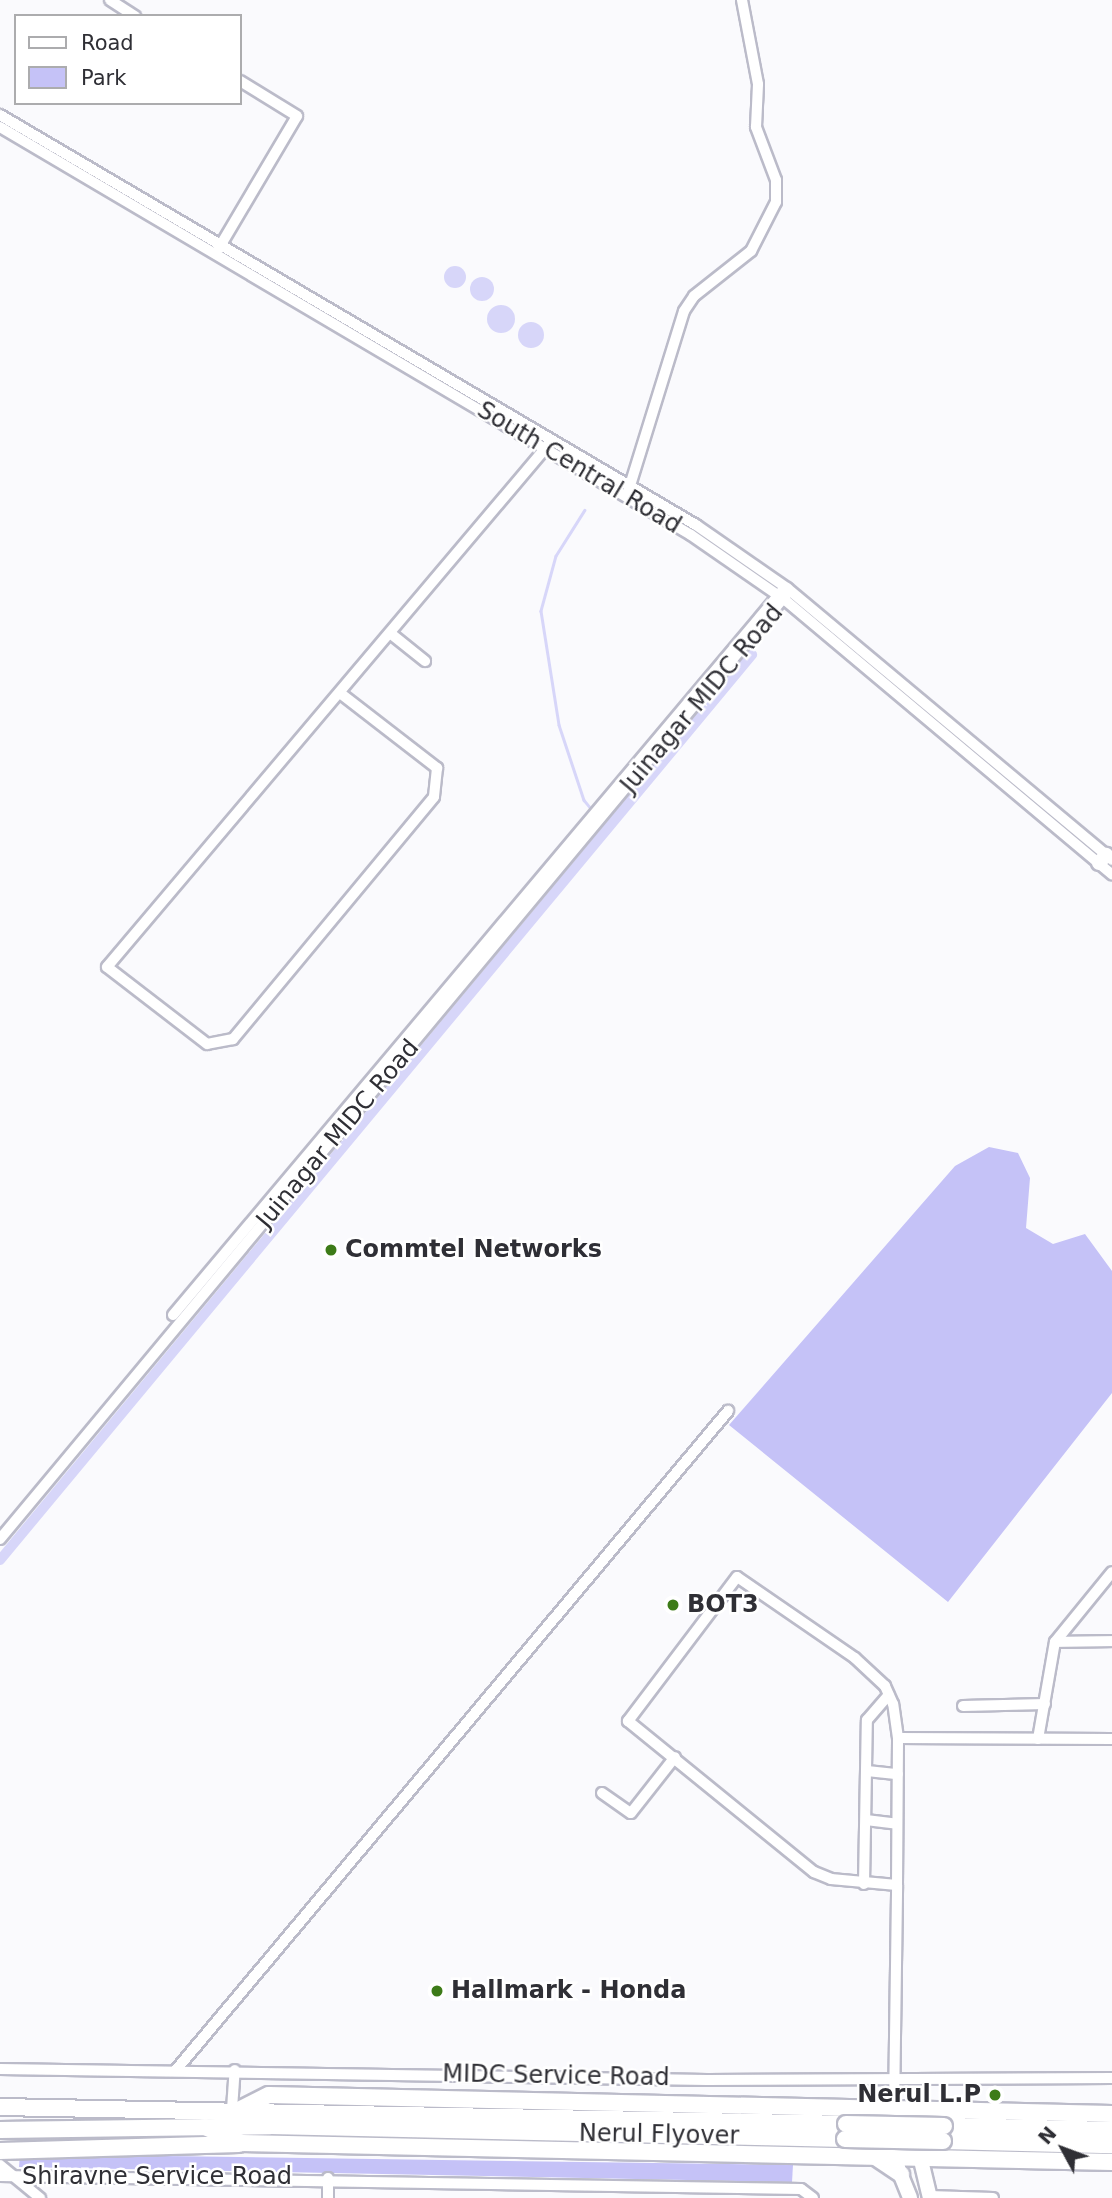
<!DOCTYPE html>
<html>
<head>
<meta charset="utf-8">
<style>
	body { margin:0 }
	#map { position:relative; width:1112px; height:2198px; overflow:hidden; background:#fafafd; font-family:"DejaVu Sans",sans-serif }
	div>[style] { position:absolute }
	.green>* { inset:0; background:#c5c2f7 }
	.water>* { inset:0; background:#d7d6f9 }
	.round { border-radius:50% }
	.stream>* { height:2.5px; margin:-1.25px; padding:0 1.25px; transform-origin:1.25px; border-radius:1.25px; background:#d7d6f9 }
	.canal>* { height:10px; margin:-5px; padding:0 5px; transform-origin:5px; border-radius:5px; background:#d7d6f9 }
	.roads { filter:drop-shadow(2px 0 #bbbbc9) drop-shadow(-2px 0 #bbbbc9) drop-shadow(0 2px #bbbbc9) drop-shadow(0 -2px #bbbbc9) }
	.minor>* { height:10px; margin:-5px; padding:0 5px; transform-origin:5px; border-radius:5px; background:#fff }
	.major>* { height:14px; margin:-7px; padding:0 7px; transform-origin:7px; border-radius:7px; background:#fff }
	.highway>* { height:16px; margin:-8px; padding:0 8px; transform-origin:8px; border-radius:8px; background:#fff }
	.bridges { filter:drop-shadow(2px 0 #bbbbc9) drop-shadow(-2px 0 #bbbbc9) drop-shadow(0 2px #bbbbc9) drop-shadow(0 -2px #bbbbc9) }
	.highway-bridge>* { height:16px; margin:-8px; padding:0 8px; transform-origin:8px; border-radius:8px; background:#fff }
	.dots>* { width:19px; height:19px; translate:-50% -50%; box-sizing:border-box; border:4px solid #fff; border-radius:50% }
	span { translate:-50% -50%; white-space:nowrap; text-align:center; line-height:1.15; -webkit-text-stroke:5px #fff; paint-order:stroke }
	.street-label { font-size:24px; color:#2f2f35 }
	.poi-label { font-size:24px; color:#2f2f35; font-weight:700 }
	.left { translate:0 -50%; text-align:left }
	.right { translate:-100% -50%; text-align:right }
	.legend { position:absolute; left:14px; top:14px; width:228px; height:91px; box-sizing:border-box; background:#fff; border:2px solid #acacae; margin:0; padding:9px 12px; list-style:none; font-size:21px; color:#2f2f35 }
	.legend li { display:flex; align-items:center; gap:14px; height:35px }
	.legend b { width:35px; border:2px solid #acacae }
	.north { position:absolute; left:1028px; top:2114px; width:70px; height:70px; -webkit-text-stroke:5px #fff; paint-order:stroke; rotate:311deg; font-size:19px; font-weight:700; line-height:28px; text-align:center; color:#2f2f35 }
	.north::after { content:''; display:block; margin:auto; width:24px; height:32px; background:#2f2f35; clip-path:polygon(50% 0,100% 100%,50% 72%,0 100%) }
</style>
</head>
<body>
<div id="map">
	<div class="green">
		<i style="clip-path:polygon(989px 1147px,1018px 1153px,1030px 1178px,1026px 1228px,1053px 1244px,1085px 1234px,1112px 1271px,1112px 1393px,948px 1602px,729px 1425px,955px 1166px)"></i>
		<i style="clip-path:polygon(20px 2154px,793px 2165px,792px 2182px,19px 2167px)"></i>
	</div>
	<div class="water">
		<i class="round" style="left:444px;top:266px;width:22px;height:22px"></i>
		<i class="round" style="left:470px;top:277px;width:24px;height:24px"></i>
		<i class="round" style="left:487px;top:305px;width:28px;height:28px"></i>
		<i class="round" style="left:518px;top:322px;width:26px;height:26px"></i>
	</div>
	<div class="stream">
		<i style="left:585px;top:510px;width:54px;rotate:122.2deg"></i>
		<i style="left:556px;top:556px;width:57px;rotate:105.3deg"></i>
		<i style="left:541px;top:611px;width:115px;rotate:81deg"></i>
		<i style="left:559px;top:725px;width:79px;rotate:71.6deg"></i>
		<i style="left:584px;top:800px;width:13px;rotate:51deg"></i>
		<i style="left:601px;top:821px;width:11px;rotate:52deg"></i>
	</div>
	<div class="canal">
		<i style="left:0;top:1560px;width:1177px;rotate:-50.28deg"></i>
	</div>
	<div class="roads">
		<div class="minor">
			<i style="left:110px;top:0;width:30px;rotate:33deg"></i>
			<i style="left:0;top:115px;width:808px;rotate:30.5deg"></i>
			<i style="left:696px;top:525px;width:111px;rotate:34.7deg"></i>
			<i style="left:787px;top:588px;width:424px;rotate:39.9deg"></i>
			<i style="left:0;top:127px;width:802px;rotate:30.56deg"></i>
			<i style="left:691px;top:535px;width:114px;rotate:34.7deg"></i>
			<i style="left:785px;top:600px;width:427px;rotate:40deg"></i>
			<i style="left:219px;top:248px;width:153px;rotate:-59.4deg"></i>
			<i style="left:297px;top:116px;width:67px;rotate:-148.4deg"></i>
			<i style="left:628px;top:492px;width:189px;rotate:-72.8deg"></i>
			<i style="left:684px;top:311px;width:18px;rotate:-56deg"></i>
			<i style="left:694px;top:296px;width:73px;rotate:-38.3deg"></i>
			<i style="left:751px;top:251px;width:55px;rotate:-63deg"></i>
			<i style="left:776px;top:202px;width:22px;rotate:-90deg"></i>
			<i style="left:776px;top:180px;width:57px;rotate:-110.7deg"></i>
			<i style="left:756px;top:127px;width:43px;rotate:-87.3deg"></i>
			<i style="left:758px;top:84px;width:86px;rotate:-100.8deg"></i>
			<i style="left:390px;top:633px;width:45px;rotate:38.7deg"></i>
			<i style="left:340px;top:693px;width:123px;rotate:37.7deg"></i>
			<i style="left:437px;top:768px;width:29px;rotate:96deg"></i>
			<i style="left:434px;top:797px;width:315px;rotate:129.7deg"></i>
			<i style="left:233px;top:1039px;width:26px;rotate:169deg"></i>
			<i style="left:207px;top:1044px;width:126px;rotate:-142.4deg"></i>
			<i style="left:107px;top:967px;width:685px;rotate:-49.8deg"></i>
			<i style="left:173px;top:1315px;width:946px;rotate:-49.93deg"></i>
			<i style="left:0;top:1539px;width:1228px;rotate:-50.22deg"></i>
			<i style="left:1055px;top:1642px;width:57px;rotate:-1deg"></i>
			<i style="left:963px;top:1706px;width:82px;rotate:-1.4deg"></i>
			<i style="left:898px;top:1738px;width:214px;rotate:0.3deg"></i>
			<i style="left:1038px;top:1739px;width:98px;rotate:-80.1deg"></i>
			<i style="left:1055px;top:1642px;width:90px;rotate:-50.8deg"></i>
			<i style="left:867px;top:1771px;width:31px;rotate:6deg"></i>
			<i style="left:602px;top:1793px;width:35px;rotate:35deg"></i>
			<i style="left:631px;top:1813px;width:71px;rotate:-51.8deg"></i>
			<i style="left:866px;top:1820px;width:31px;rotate:7deg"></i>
			<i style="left:864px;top:1884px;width:164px;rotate:-89deg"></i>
			<i style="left:867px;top:1720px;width:33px;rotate:-49deg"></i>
			<i style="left:0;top:2069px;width:707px;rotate:0.89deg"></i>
			<i style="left:707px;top:2080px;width:405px;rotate:-0.3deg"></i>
			<i style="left:176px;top:2070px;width:860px;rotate:-50.05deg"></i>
			<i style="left:232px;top:2109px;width:39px;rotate:-86deg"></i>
			<i style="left:894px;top:2109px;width:224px;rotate:-89.2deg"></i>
			<i style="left:897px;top:1885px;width:147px;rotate:-89.6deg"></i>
			<i style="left:898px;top:1738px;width:34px;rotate:-98deg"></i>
			<i style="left:893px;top:1704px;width:20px;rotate:-114deg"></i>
			<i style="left:885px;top:1686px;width:41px;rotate:-137deg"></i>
			<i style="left:855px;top:1658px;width:143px;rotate:-145.5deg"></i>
			<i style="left:737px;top:1577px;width:181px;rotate:127.1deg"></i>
			<i style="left:628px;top:1721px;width:240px;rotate:39.1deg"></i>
			<i style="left:814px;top:1872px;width:18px;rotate:22deg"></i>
			<i style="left:831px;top:1879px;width:66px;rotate:5.2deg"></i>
			<i style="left:0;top:2165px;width:52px;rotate:39.5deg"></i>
			<i style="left:0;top:2176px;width:801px;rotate:0.93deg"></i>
			<i style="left:801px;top:2189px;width:15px;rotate:37deg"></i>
			<i style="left:328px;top:2178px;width:20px;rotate:90deg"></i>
			<i style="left:929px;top:2196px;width:64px;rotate:1.8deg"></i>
		</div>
		<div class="major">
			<i style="left:1099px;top:863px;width:11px;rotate:-49deg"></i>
			<i style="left:876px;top:2129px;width:15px;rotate:82deg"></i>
			<i style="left:878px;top:2144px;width:31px;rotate:50deg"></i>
			<i style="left:898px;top:2168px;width:32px;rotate:68deg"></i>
			<i style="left:918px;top:2148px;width:51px;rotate:76.5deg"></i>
		</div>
		<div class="highway">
			<i style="left:0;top:2107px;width:846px;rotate:1.15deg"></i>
			<i style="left:241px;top:2109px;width:31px;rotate:-27deg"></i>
			<i style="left:269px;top:2095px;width:843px;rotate:1.29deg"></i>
			<i style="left:944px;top:2126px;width:168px;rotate:1.4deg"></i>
			<i style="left:205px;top:2127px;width:40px;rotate:23.4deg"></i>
			<i style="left:242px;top:2143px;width:870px;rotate:1.25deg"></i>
			<i style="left:0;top:2130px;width:270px;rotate:-0.8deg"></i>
			<i style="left:270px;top:2126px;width:575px;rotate:1.3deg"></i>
			<i style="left:943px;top:2141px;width:169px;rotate:1.4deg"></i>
			<i style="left:0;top:2151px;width:239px;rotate:-1.7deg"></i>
			<i style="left:877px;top:2158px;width:29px;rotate:34deg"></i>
		</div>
	</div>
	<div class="bridges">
		<div class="highway-bridge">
			<i style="left:846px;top:2124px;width:98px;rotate:1.2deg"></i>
			<i style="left:845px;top:2139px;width:98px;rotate:1.2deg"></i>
		</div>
	</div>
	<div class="dots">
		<i style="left:331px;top:1250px;background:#3d7b18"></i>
		<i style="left:673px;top:1605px;background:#3d7b18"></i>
		<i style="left:437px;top:1991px;background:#3d7b18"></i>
		<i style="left:995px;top:2095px;background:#3d7b18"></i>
	</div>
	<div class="street-label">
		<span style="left:579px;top:468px;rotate:31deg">South Central Road</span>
		<span style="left:702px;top:699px;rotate:-50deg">Juinagar MIDC Road</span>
		<span style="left:338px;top:1134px;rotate:-50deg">Juinagar MIDC Road</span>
		<span style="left:556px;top:2076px;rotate:1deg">MIDC Service Road</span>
		<span style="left:659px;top:2135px;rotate:1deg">Nerul Flyover</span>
		<span style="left:157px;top:2177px">Shiravne Service Road</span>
	</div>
	<div class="poi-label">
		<span class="left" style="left:345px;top:1250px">Commtel Networks</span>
		<span class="left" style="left:687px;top:1605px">BOT3</span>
		<span class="left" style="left:451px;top:1991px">Hallmark - Honda</span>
		<span class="right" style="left:981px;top:2095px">Nerul L.P</span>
	</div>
	<ul class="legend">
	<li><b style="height:9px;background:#fff"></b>Road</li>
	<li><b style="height:19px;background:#c5c2f7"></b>Park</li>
	</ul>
	<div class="north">N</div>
</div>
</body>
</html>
